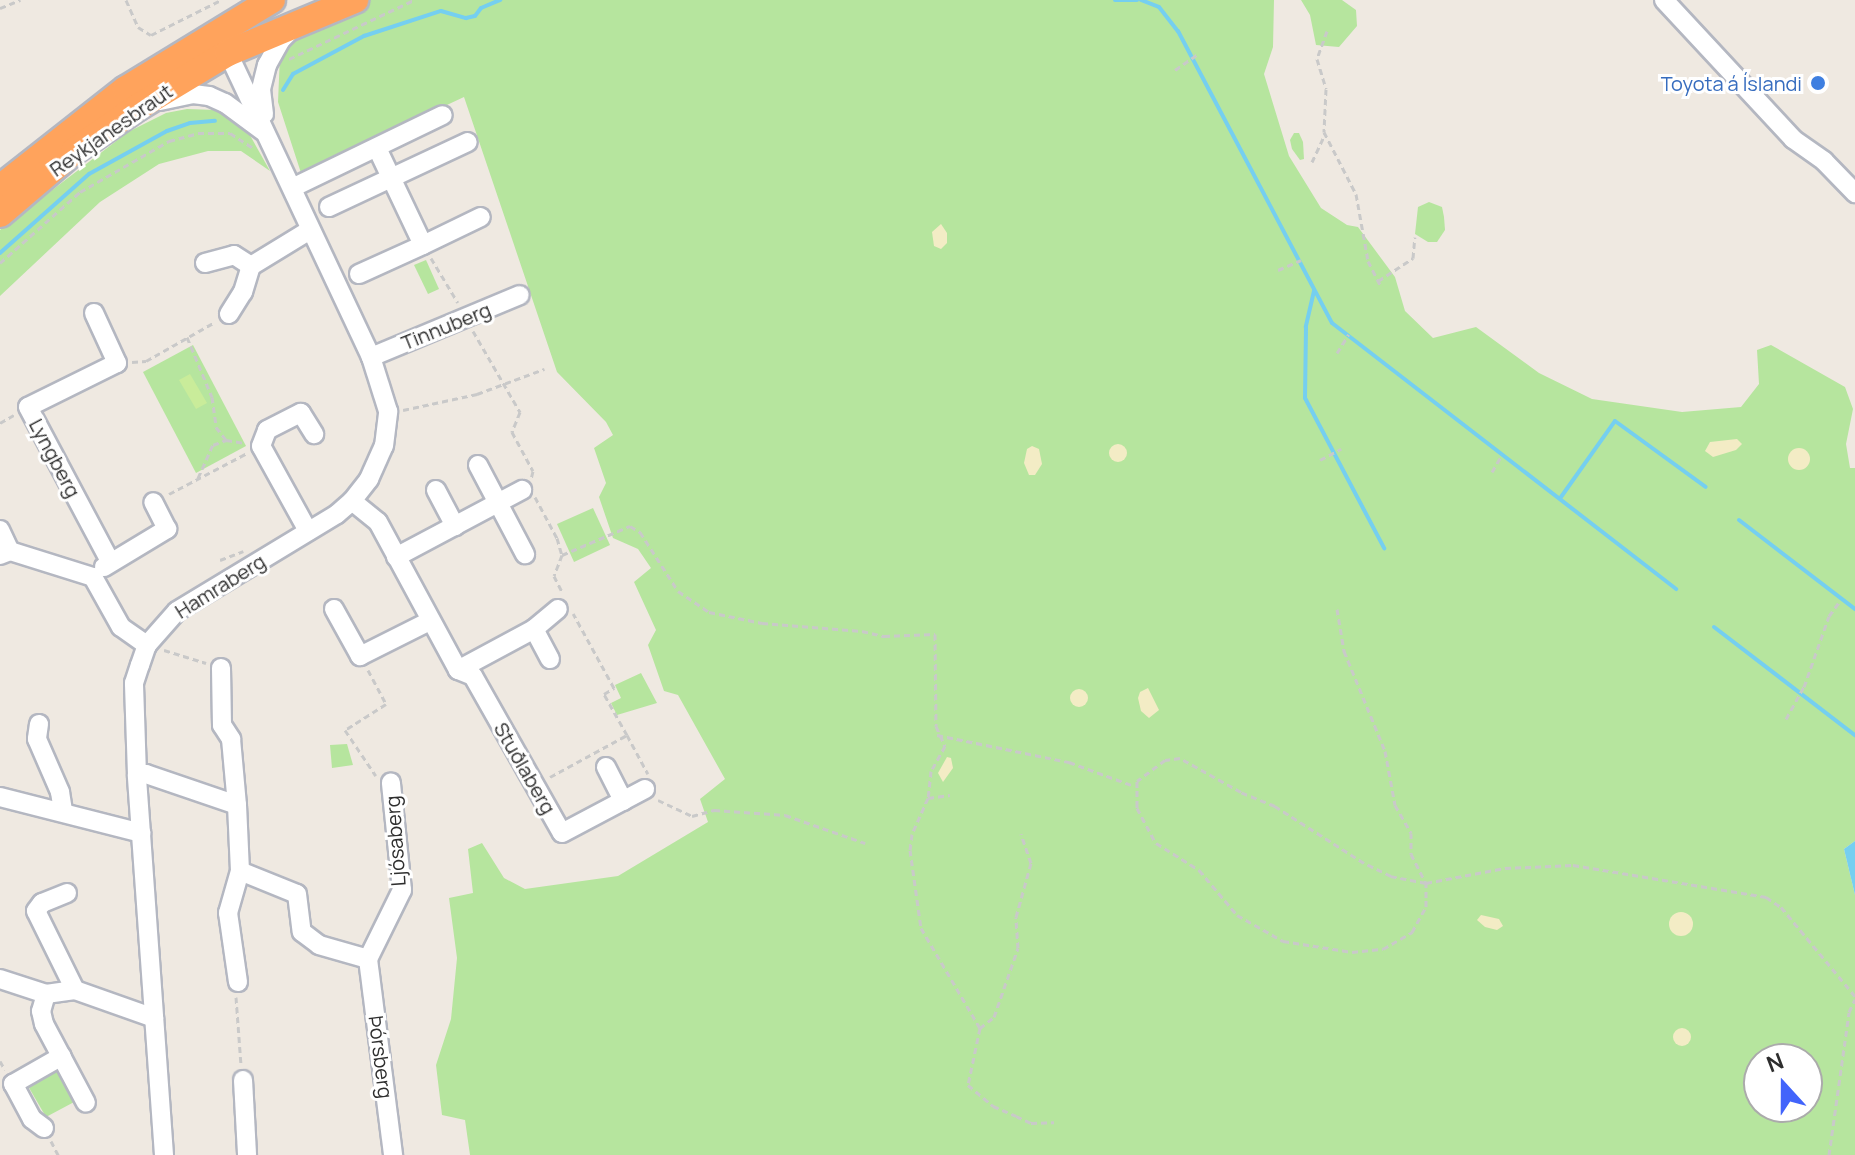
<!DOCTYPE html>
<html>
<head>
<meta charset="utf-8">
<style>
	body { margin:0 }
	#map { position:relative; width:1855px; height:1155px; overflow:hidden; background:#efe9e1; font-family:Manrope,sans-serif }
	div>[style] { position:absolute }
	.green>* { inset:0; background:#b6e59e }
	.sand>* { inset:0; background:#f3ecc5 }
	.round { border-radius:50% }
	.pitch>* { inset:0; background:#c9ec9a }
	.water>* { inset:0; background:#75cff0 }
	.stream>* { height:4px; margin:-2px; padding:0 2px; transform-origin:2px; border-radius:2px; background:#75cff0 }
	.path>* { height:3px; margin-top:-1.5px; transform-origin:0; background:repeating-linear-gradient(90deg,#c9c9c9 0 6px,transparent 0 10px) }
	.roads { filter:drop-shadow(2px 0 #b4b7c1) drop-shadow(-2px 0 #b4b7c1) drop-shadow(0 2px #b4b7c1) drop-shadow(0 -2px #b4b7c1) }
	.minor>* { height:18px; margin:-9px; padding:0 9px; transform-origin:9px; border-radius:9px; background:#fff }
	.highway>* { height:26px; margin:-13px; padding:0 13px; transform-origin:13px; border-radius:13px; background:#ffa35c }
	.dots>* { width:22px; height:22px; translate:-50% -50%; box-sizing:border-box; border:4px solid #fff; border-radius:50% }
	span { translate:-50% -50%; white-space:nowrap; text-align:center; line-height:1.15; -webkit-text-stroke:6px #fff; paint-order:stroke }
	.shop-label { font-size:20px; color:#366cbe }
	.right { translate:-100% -50%; text-align:right }
	.street-label { font-size:20px; color:#2e2e2e }
	.north { position:absolute; left:1743px; top:1043px; width:80px; height:80px; box-sizing:border-box; background:#fff; border:2px solid #ababab; border-radius:50%; rotate:339deg; font-size:22px; font-weight:700; line-height:32px; text-align:center; color:#2e2e2e }
	.north::after { content:''; display:block; margin:auto; width:28px; height:36px; background:#4264fb; clip-path:polygon(50% 0,100% 100%,50% 72%,0 100%) }
</style>
</head>
<body>
<div id="map">
	<div class="green">
		<i style="clip-path:polygon(evenodd,368px 0,1274px 0,1273px 47px,1264px 74px,1289px 156px,1321px 208px,1347px 225px,1358px 227px,1395px 277px,1405px 311px,1433px 338px,1476px 327px,1539px 373px,1592px 399px,1682px 412px,1741px 407px,1759px 384px,1757px 350px,1771px 345px,1845px 387px,1853px 409px,1846px 444px,1850px 468px,1855px 468px,1855px 841px,1844px 849px,1855px 895px,1855px 1155px,470px 1155px,465px 1120px,442px 1115px,436px 1065px,451px 1019px,457px 958px,449px 898px,473px 893px,468px 849px,482px 843px,504px 878px,525px 889px,618px 876px,708px 822px,700px 799px,725px 779px,678px 695px,664px 691px,648px 645px,656px 630px,634px 582px,651px 568px,638px 549px,613px 538px,599px 497px,606px 483px,594px 448px,613px 435px,606px 422px,557px 372px,464px 97px,301px 173px,278px 102px,280px 55px,286px 45px,319px 21px,368px 0,1759px 1059px,1807px 1059px,1807px 1107px,1759px 1107px,1759px 1059px)"></i>
		<i style="clip-path:polygon(1301px 0,1342px 0,1356px 10px,1357px 26px,1339px 47px,1316px 45px,1310px 15px)"></i>
		<i style="clip-path:polygon(187px 109px,216px 110px,242px 121px,270px 171px,241px 151px,208px 151px,159px 164px,100px 202px,0 296px,0 230px,128px 132px,166px 113px)"></i>
		<i style="clip-path:polygon(1294px 133px,1299px 133px,1303px 142px,1304px 159px,1300px 160px,1292px 149px,1290px 140px)"></i>
		<i style="clip-path:polygon(1429px 202px,1442px 207px,1444px 217px,1445px 230px,1437px 242px,1428px 242px,1415px 234px,1418px 207px)"></i>
		<i style="clip-path:polygon(426px 260px,439px 289px,428px 294px,414px 265px)"></i>
		<i style="clip-path:polygon(193px 345px,246px 446px,196px 473px,143px 372px)"></i>
		<i style="clip-path:polygon(593px 508px,610px 545px,574px 562px,557px 524px)"></i>
		<i style="clip-path:polygon(641px 673px,657px 703px,617px 715px,611px 703px,621px 698px,615px 685px)"></i>
		<i style="clip-path:polygon(347px 744px,353px 765px,332px 768px,330px 745px)"></i>
		<i style="clip-path:polygon(59px 1069px,76px 1101px,46px 1117px,28px 1086px)"></i>
	</div>
	<div class="sand">
		<i style="clip-path:polygon(941px 224px,947px 233px,947px 243px,941px 249px,934px 246px,932px 232px)"></i>
		<i style="clip-path:polygon(1737px 439px,1742px 444px,1736px 450px,1713px 457px,1705px 451px,1710px 442px)"></i>
		<i class="round" style="left:1109px;top:444px;width:18px;height:18px"></i>
		<i style="clip-path:polygon(1032px 446px,1039px 449px,1042px 464px,1035px 475px,1029px 475px,1024px 463px,1027px 449px)"></i>
		<i class="round" style="left:1788px;top:448px;width:22px;height:22px"></i>
		<i style="clip-path:polygon(1148px 688px,1159px 710px,1149px 718px,1141px 711px,1138px 698px,1140px 692px)"></i>
		<i class="round" style="left:1070px;top:689px;width:18px;height:18px"></i>
		<i style="clip-path:polygon(951px 758px,953px 768px,943px 782px,938px 773px,947px 757px)"></i>
		<i class="round" style="left:1669px;top:912px;width:24px;height:24px"></i>
		<i style="clip-path:polygon(1481px 915px,1499px 919px,1503px 926px,1497px 930px,1485px 927px,1477px 920px)"></i>
		<i class="round" style="left:1673px;top:1028px;width:18px;height:18px"></i>
	</div>
	<div class="pitch">
		<i style="clip-path:polygon(190px 374px,207px 403px,196px 409px,179px 380px)"></i>
	</div>
	<div class="water">
		<i style="clip-path:polygon(1855px 841px,1855px 895px,1844px 849px)"></i>
	</div>
	<div class="stream">
		<i style="left:1115px;top:0;width:22px"></i>
		<i style="left:1141px;top:0;width:19px;rotate:21deg"></i>
		<i style="left:1159px;top:7px;width:31px;rotate:52deg"></i>
		<i style="left:1178px;top:31px;width:330px;rotate:62.2deg"></i>
		<i style="left:1332px;top:323px;width:435px;rotate:37.7deg"></i>
		<i style="left:283px;top:90px;width:19px;rotate:-58deg"></i>
		<i style="left:293px;top:74px;width:81px;rotate:-28.2deg"></i>
		<i style="left:364px;top:36px;width:81px;rotate:-18deg"></i>
		<i style="left:441px;top:11px;width:26px;rotate:16deg"></i>
		<i style="left:466px;top:18px;width:9px;rotate:-13deg"></i>
		<i style="left:475px;top:16px;width:10px;rotate:-53deg"></i>
		<i style="left:481px;top:8px;width:21px;rotate:-23deg"></i>
		<i style="left:0;top:253px;width:119px;rotate:-41.6deg"></i>
		<i style="left:89px;top:174px;width:89px;rotate:-28.9deg"></i>
		<i style="left:167px;top:131px;width:24px;rotate:-19deg"></i>
		<i style="left:190px;top:123px;width:25px;rotate:-5deg"></i>
		<i style="left:1314px;top:291px;width:37px;rotate:103deg"></i>
		<i style="left:1306px;top:327px;width:71px;rotate:90.8deg"></i>
		<i style="left:1305px;top:398px;width:170px;rotate:62.2deg"></i>
		<i style="left:1561px;top:497px;width:93px;rotate:-54.6deg"></i>
		<i style="left:1615px;top:421px;width:112px;rotate:36deg"></i>
		<i style="left:1739px;top:520px;width:146px;rotate:37.5deg"></i>
		<i style="left:1714px;top:627px;width:178px;rotate:37.5deg"></i>
	</div>
	<div class="path">
		<i style="left:126px;top:0;width:30px;rotate:66deg"></i>
		<i style="left:138px;top:27px;width:15px;rotate:32deg"></i>
		<i style="left:151px;top:35px;width:78px;rotate:-26.6deg"></i>
		<i style="left:0;top:8px;width:22px;rotate:-22deg"></i>
		<i style="left:1327px;top:31px;width:30px;rotate:110deg"></i>
		<i style="left:1317px;top:59px;width:31px;rotate:73deg"></i>
		<i style="left:1326px;top:89px;width:43px;rotate:92.7deg"></i>
		<i style="left:1324px;top:132px;width:70px;rotate:62.7deg"></i>
		<i style="left:1356px;top:194px;width:68px;rotate:79.8deg"></i>
		<i style="left:1368px;top:261px;width:29px;rotate:63deg"></i>
		<i style="left:289px;top:59px;width:138px;rotate:-25.3deg"></i>
		<i style="left:1175px;top:70px;width:28px;rotate:-35deg"></i>
		<i style="left:1312px;top:162px;width:31px;rotate:-65deg"></i>
		<i style="left:431px;top:258px;width:52px;rotate:59deg"></i>
		<i style="left:0;top:263px;width:107px;rotate:-41.6deg"></i>
		<i style="left:80px;top:192px;width:103px;rotate:-29.8deg"></i>
		<i style="left:169px;top:141px;width:30px;rotate:-15deg"></i>
		<i style="left:198px;top:133px;width:32px"></i>
		<i style="left:230px;top:133px;width:27px;rotate:33deg"></i>
		<i style="left:1278px;top:270px;width:25px;rotate:-23deg"></i>
		<i style="left:1378px;top:281px;width:42px;rotate:-33.3deg"></i>
		<i style="left:1413px;top:258px;width:21px;rotate:-85deg"></i>
		<i style="left:473px;top:331px;width:94px;rotate:59.9deg"></i>
		<i style="left:520px;top:412px;width:22px;rotate:112deg"></i>
		<i style="left:512px;top:432px;width:44px;rotate:61.7deg"></i>
		<i style="left:533px;top:471px;width:8px;rotate:104deg"></i>
		<i style="left:187px;top:337px;width:65px;rotate:67.4deg"></i>
		<i style="left:212px;top:397px;width:30px;rotate:82deg"></i>
		<i style="left:216px;top:427px;width:16px;rotate:52deg"></i>
		<i style="left:226px;top:440px;width:20px;rotate:9deg"></i>
		<i style="left:1337px;top:353px;width:22px;rotate:-58deg"></i>
		<i style="left:132px;top:362px;width:14px;rotate:-4deg"></i>
		<i style="left:146px;top:361px;width:79px;rotate:-29.5deg"></i>
		<i style="left:403px;top:410px;width:76px;rotate:-12.2deg"></i>
		<i style="left:477px;top:394px;width:72px;rotate:-20.5deg"></i>
		<i style="left:0;top:423px;width:16px;rotate:-30deg"></i>
		<i style="left:1320px;top:460px;width:24px;rotate:-28deg"></i>
		<i style="left:1492px;top:472px;width:20px;rotate:-60deg"></i>
		<i style="left:198px;top:478px;width:36px;rotate:-66deg"></i>
		<i style="left:213px;top:445px;width:14px;rotate:-21deg"></i>
		<i style="left:169px;top:494px;width:88px;rotate:-27.7deg"></i>
		<i style="left:535px;top:497px;width:47px;rotate:61.8deg"></i>
		<i style="left:557px;top:538px;width:18px;rotate:74deg"></i>
		<i style="left:562px;top:555px;width:22px;rotate:111deg"></i>
		<i style="left:554px;top:576px;width:18px;rotate:63deg"></i>
		<i style="left:562px;top:555px;width:74px;rotate:-23.1deg"></i>
		<i style="left:630px;top:526px;width:12px;rotate:31deg"></i>
		<i style="left:640px;top:532px;width:70px;rotate:57.2deg"></i>
		<i style="left:678px;top:591px;width:37px;rotate:34deg"></i>
		<i style="left:709px;top:612px;width:54px;rotate:11.7deg"></i>
		<i style="left:762px;top:623px;width:100px;rotate:4.6deg"></i>
		<i style="left:862px;top:631px;width:23px;rotate:13deg"></i>
		<i style="left:884px;top:636px;width:51px;rotate:-2.2deg"></i>
		<i style="left:935px;top:634px;width:92px;rotate:89.4deg"></i>
		<i style="left:936px;top:726px;width:22px;rotate:66deg"></i>
		<i style="left:945px;top:746px;width:29px;rotate:119deg"></i>
		<i style="left:931px;top:771px;width:27px;rotate:96deg"></i>
		<i style="left:928px;top:798px;width:39px;rotate:114deg"></i>
		<i style="left:912px;top:834px;width:16px;rotate:97deg"></i>
		<i style="left:910px;top:850px;width:79px;rotate:82deg"></i>
		<i style="left:921px;top:928px;width:116px;rotate:59.5deg"></i>
		<i style="left:980px;top:1028px;width:58px;rotate:101.9deg"></i>
		<i style="left:968px;top:1085px;width:33px;rotate:40deg"></i>
		<i style="left:993px;top:1106px;width:25px;rotate:23deg"></i>
		<i style="left:1016px;top:1116px;width:17px;rotate:25deg"></i>
		<i style="left:1031px;top:1123px;width:23px;rotate:-2deg"></i>
		<i style="left:220px;top:560px;width:25px;rotate:-21deg"></i>
		<i style="left:1337px;top:609px;width:43px;rotate:80.5deg"></i>
		<i style="left:1344px;top:651px;width:108px;rotate:67.7deg"></i>
		<i style="left:1385px;top:751px;width:55px;rotate:79.5deg"></i>
		<i style="left:1395px;top:805px;width:32px;rotate:60deg"></i>
		<i style="left:1411px;top:833px;width:21px;rotate:90deg"></i>
		<i style="left:1411px;top:854px;width:33px;rotate:63deg"></i>
		<i style="left:164px;top:650px;width:44px;rotate:17.2deg"></i>
		<i style="left:368px;top:670px;width:38px;rotate:62deg"></i>
		<i style="left:386px;top:704px;width:49px;rotate:147.6deg"></i>
		<i style="left:345px;top:730px;width:55px;rotate:56deg"></i>
		<i style="left:1786px;top:719px;width:37px;rotate:-61deg"></i>
		<i style="left:1804px;top:687px;width:75px;rotate:-70.6deg"></i>
		<i style="left:1829px;top:616px;width:17px;rotate:-54deg"></i>
		<i style="left:627px;top:735px;width:44px;rotate:61.7deg"></i>
		<i style="left:937px;top:735px;width:135px;rotate:11.6deg"></i>
		<i style="left:1069px;top:762px;width:69px;rotate:20.3deg"></i>
		<i style="left:550px;top:777px;width:88px;rotate:-28.6deg"></i>
		<i style="left:627px;top:735px;width:47px;rotate:-119.3deg"></i>
		<i style="left:604px;top:694px;width:12px;rotate:-31deg"></i>
		<i style="left:614px;top:688px;width:85px;rotate:-118.7deg"></i>
		<i style="left:928px;top:798px;width:22px;rotate:-8deg"></i>
		<i style="left:658px;top:800px;width:38px;rotate:25deg"></i>
		<i style="left:692px;top:816px;width:23px;rotate:-15deg"></i>
		<i style="left:714px;top:810px;width:71px;rotate:4deg"></i>
		<i style="left:785px;top:815px;width:85px;rotate:19.3deg"></i>
		<i style="left:1426px;top:883px;width:36px;rotate:-169deg"></i>
		<i style="left:1391px;top:876px;width:30px;rotate:-154deg"></i>
		<i style="left:1364px;top:863px;width:106px;rotate:-147.4deg"></i>
		<i style="left:1275px;top:806px;width:37px;rotate:-158deg"></i>
		<i style="left:1241px;top:792px;width:70px;rotate:-150.9deg"></i>
		<i style="left:1180px;top:758px;width:15px;rotate:172deg"></i>
		<i style="left:1165px;top:760px;width:35px;rotate:143deg"></i>
		<i style="left:1137px;top:781px;width:27px;rotate:90deg"></i>
		<i style="left:1137px;top:808px;width:40px;rotate:62deg"></i>
		<i style="left:1156px;top:843px;width:51px;rotate:32.1deg"></i>
		<i style="left:1199px;top:870px;width:59px;rotate:49.8deg"></i>
		<i style="left:1237px;top:915px;width:53px;rotate:29.5deg"></i>
		<i style="left:1283px;top:941px;width:70px;rotate:9.1deg"></i>
		<i style="left:1352px;top:952px;width:31px;rotate:-6deg"></i>
		<i style="left:1383px;top:949px;width:34px;rotate:-30deg"></i>
		<i style="left:1412px;top:932px;width:29px;rotate:-61deg"></i>
		<i style="left:1426px;top:907px;width:24px;rotate:-90deg"></i>
		<i style="left:1426px;top:883px;width:80px;rotate:-10.8deg"></i>
		<i style="left:1505px;top:868px;width:68px;rotate:-2.5deg"></i>
		<i style="left:1573px;top:865px;width:196px;rotate:9.4deg"></i>
		<i style="left:1766px;top:897px;width:18px;rotate:34deg"></i>
		<i style="left:1781px;top:907px;width:116px;rotate:50.3deg"></i>
		<i style="left:236px;top:997px;width:68px;rotate:85.8deg"></i>
		<i style="left:980px;top:1028px;width:18px;rotate:-38deg"></i>
		<i style="left:994px;top:1017px;width:73px;rotate:-70.8deg"></i>
		<i style="left:1018px;top:948px;width:31px;rotate:-94deg"></i>
		<i style="left:1016px;top:917px;width:56px;rotate:-74.5deg"></i>
		<i style="left:1031px;top:863px;width:31px;rotate:-109deg"></i>
		<i style="left:0;top:1061px;width:10px;rotate:61deg"></i>
		<i style="left:51px;top:1141px;width:16px;rotate:63deg"></i>
		<i style="left:1829px;top:1155px;width:144px;rotate:-82deg"></i>
		<i style="left:1849px;top:1012px;width:14px;rotate:-65deg"></i>
	</div>
	<div class="roads">
		<div class="minor">
			<i style="left:1664px;top:0;width:190px;rotate:47.1deg"></i>
			<i style="left:1793px;top:139px;width:38px;rotate:35deg"></i>
			<i style="left:1824px;top:161px;width:45px;rotate:45.9deg"></i>
			<i style="left:160px;top:101px;width:34px;rotate:-12deg"></i>
			<i style="left:193px;top:94px;width:16px;rotate:7deg"></i>
			<i style="left:209px;top:96px;width:17px;rotate:24deg"></i>
			<i style="left:225px;top:103px;width:47px;rotate:36.4deg"></i>
			<i style="left:264px;top:114px;width:25px;rotate:-97deg"></i>
			<i style="left:261px;top:89px;width:25px;rotate:-76deg"></i>
			<i style="left:267px;top:65px;width:29px;rotate:-61deg"></i>
			<i style="left:281px;top:40px;width:16px;rotate:-45deg"></i>
			<i style="left:377px;top:148px;width:107px;rotate:64.6deg"></i>
			<i style="left:423px;top:245px;width:64px;rotate:-25.8deg"></i>
			<i style="left:294px;top:187px;width:165px;rotate:-25.8deg"></i>
			<i style="left:329px;top:207px;width:153px;rotate:-25.1deg"></i>
			<i style="left:205px;top:263px;width:30px;rotate:-15deg"></i>
			<i style="left:234px;top:255px;width:20px;rotate:33deg"></i>
			<i style="left:359px;top:274px;width:70px;rotate:-24.4deg"></i>
			<i style="left:94px;top:313px;width:55px;rotate:65.3deg"></i>
			<i style="left:117px;top:363px;width:99px;rotate:153.7deg"></i>
			<i style="left:28px;top:407px;width:174px;rotate:62deg"></i>
			<i style="left:229px;top:314px;width:26px;rotate:-58deg"></i>
			<i style="left:243px;top:292px;width:27px;rotate:-73deg"></i>
			<i style="left:251px;top:266px;width:69px;rotate:-31.4deg"></i>
			<i style="left:371px;top:357px;width:161px;rotate:-22.6deg"></i>
			<i style="left:478px;top:465px;width:101px;rotate:62.2deg"></i>
			<i style="left:436px;top:490px;width:41px;rotate:62.2deg"></i>
			<i style="left:352px;top:501px;width:33px;rotate:39deg"></i>
			<i style="left:378px;top:522px;width:168px;rotate:61.6deg"></i>
			<i style="left:458px;top:670px;width:16px;rotate:22deg"></i>
			<i style="left:473px;top:676px;width:180px;rotate:60.5deg"></i>
			<i style="left:562px;top:833px;width:94px;rotate:-27.9deg"></i>
			<i style="left:0;top:530px;width:23px;rotate:65deg"></i>
			<i style="left:308px;top:531px;width:97px;rotate:-118.9deg"></i>
			<i style="left:261px;top:446px;width:17px;rotate:-69deg"></i>
			<i style="left:267px;top:430px;width:38px;rotate:-27deg"></i>
			<i style="left:301px;top:413px;width:25px;rotate:58deg"></i>
			<i style="left:0;top:555px;width:11px;rotate:-22deg"></i>
			<i style="left:10px;top:551px;width:87px;rotate:17.4deg"></i>
			<i style="left:93px;top:577px;width:57px;rotate:60.8deg"></i>
			<i style="left:121px;top:627px;width:32px;rotate:35deg"></i>
			<i style="left:396px;top:557px;width:143px;rotate:-28deg"></i>
			<i style="left:104px;top:567px;width:74px;rotate:-31.1deg"></i>
			<i style="left:167px;top:529px;width:30px;rotate:-117deg"></i>
			<i style="left:334px;top:609px;width:54px;rotate:61deg"></i>
			<i style="left:360px;top:656px;width:78px;rotate:-26.6deg"></i>
			<i style="left:534px;top:629px;width:34px;rotate:62deg"></i>
			<i style="left:221px;top:668px;width:57px;rotate:89deg"></i>
			<i style="left:222px;top:725px;width:17px;rotate:57deg"></i>
			<i style="left:231px;top:739px;width:66px;rotate:84.8deg"></i>
			<i style="left:458px;top:670px;width:86px;rotate:-28.3deg"></i>
			<i style="left:534px;top:629px;width:31px;rotate:-40deg"></i>
			<i style="left:39px;top:724px;width:15px;rotate:98deg"></i>
			<i style="left:37px;top:739px;width:58px;rotate:66.5deg"></i>
			<i style="left:60px;top:792px;width:19px;rotate:81deg"></i>
			<i style="left:606px;top:767px;width:38px;rotate:63deg"></i>
			<i style="left:137px;top:775px;width:9px;rotate:-6deg"></i>
			<i style="left:146px;top:774px;width:96px;rotate:18.8deg"></i>
			<i style="left:237px;top:805px;width:66px;rotate:87.4deg"></i>
			<i style="left:240px;top:871px;width:61px;rotate:22deg"></i>
			<i style="left:297px;top:894px;width:38px;rotate:83deg"></i>
			<i style="left:302px;top:932px;width:21px;rotate:37deg"></i>
			<i style="left:319px;top:945px;width:51px;rotate:15.9deg"></i>
			<i style="left:368px;top:959px;width:77px;rotate:-63.8deg"></i>
			<i style="left:402px;top:890px;width:108px;rotate:-95.9deg"></i>
			<i style="left:0;top:797px;width:146px;rotate:14.3deg"></i>
			<i style="left:67px;top:893px;width:27px;rotate:158deg"></i>
			<i style="left:42px;top:903px;width:10px;rotate:127deg"></i>
			<i style="left:36px;top:911px;width:88px;rotate:63.7deg"></i>
			<i style="left:368px;top:959px;width:198px;rotate:82.7deg"></i>
			<i style="left:0;top:979px;width:48px;rotate:18.1deg"></i>
			<i style="left:46px;top:994px;width:29px;rotate:-8deg"></i>
			<i style="left:75px;top:990px;width:84px;rotate:19.5deg"></i>
			<i style="left:238px;top:982px;width:70px;rotate:-98.2deg"></i>
			<i style="left:228px;top:913px;width:44px;rotate:-74.1deg"></i>
			<i style="left:46px;top:994px;width:18px;rotate:106deg"></i>
			<i style="left:41px;top:1011px;width:13px;rotate:77deg"></i>
			<i style="left:44px;top:1024px;width:89px;rotate:62deg"></i>
			<i style="left:243px;top:1080px;width:75px;rotate:86.9deg"></i>
			<i style="left:44px;top:1128px;width:15px;rotate:-143deg"></i>
			<i style="left:32px;top:1119px;width:40px;rotate:-118deg"></i>
			<i style="left:13px;top:1084px;width:56px;rotate:-29.7deg"></i>
			<i style="left:164px;top:1155px;width:381px;rotate:-94.1deg"></i>
			<i style="left:137px;top:775px;width:92px;rotate:-91.9deg"></i>
			<i style="left:134px;top:683px;width:19px;rotate:-72deg"></i>
			<i style="left:140px;top:665px;width:21px;rotate:-71deg"></i>
			<i style="left:147px;top:645px;width:45px;rotate:-48.6deg"></i>
			<i style="left:177px;top:611px;width:187px;rotate:-31.2deg"></i>
			<i style="left:337px;top:514px;width:20px;rotate:-41deg"></i>
			<i style="left:352px;top:501px;width:28px;rotate:-52deg"></i>
			<i style="left:369px;top:479px;width:36px;rotate:-66deg"></i>
			<i style="left:384px;top:446px;width:35px;rotate:-83deg"></i>
			<i style="left:388px;top:411px;width:57px;rotate:-107.5deg"></i>
			<i style="left:371px;top:357px;width:347px;rotate:-115.2deg"></i>
		</div>
		<div class="highway">
			<i style="left:0;top:188px;width:160px;rotate:-38.2deg"></i>
			<i style="left:126px;top:89px;width:171px;rotate:-31.4deg"></i>
			<i style="left:0;top:214px;width:97px;rotate:-40.4deg"></i>
			<i style="left:74px;top:151px;width:78px;rotate:-34.5deg"></i>
			<i style="left:138px;top:107px;width:105px;rotate:-31deg"></i>
			<i style="left:228px;top:53px;width:138px;rotate:-22.7deg"></i>
		</div>
	</div>
	<div class="dots">
		<i style="left:1818px;top:83px;background:#3f7fe0"></i>
	</div>
	<div class="shop-label">
		<span class="right" style="left:1802px;top:83px">Toyota á Íslandi</span>
	</div>
	<div class="street-label">
		<span style="left:111px;top:130px;rotate:-35deg">Reykjanesbraut</span>
		<span style="left:446px;top:326px;rotate:-22deg">Tinnuberg</span>
		<span style="left:55px;top:458px;rotate:62deg">Lyngberg</span>
		<span style="left:220px;top:586px;rotate:-32deg">Hamraberg</span>
		<span style="left:525px;top:768px;rotate:60deg">Stuðlaberg</span>
		<span style="left:395px;top:841px;rotate:-94deg">Ljósaberg</span>
		<span style="left:381px;top:1057px;rotate:83deg">Þórsberg</span>
	</div>
	<div class="north">N</div>
</div>
</body>
</html>
